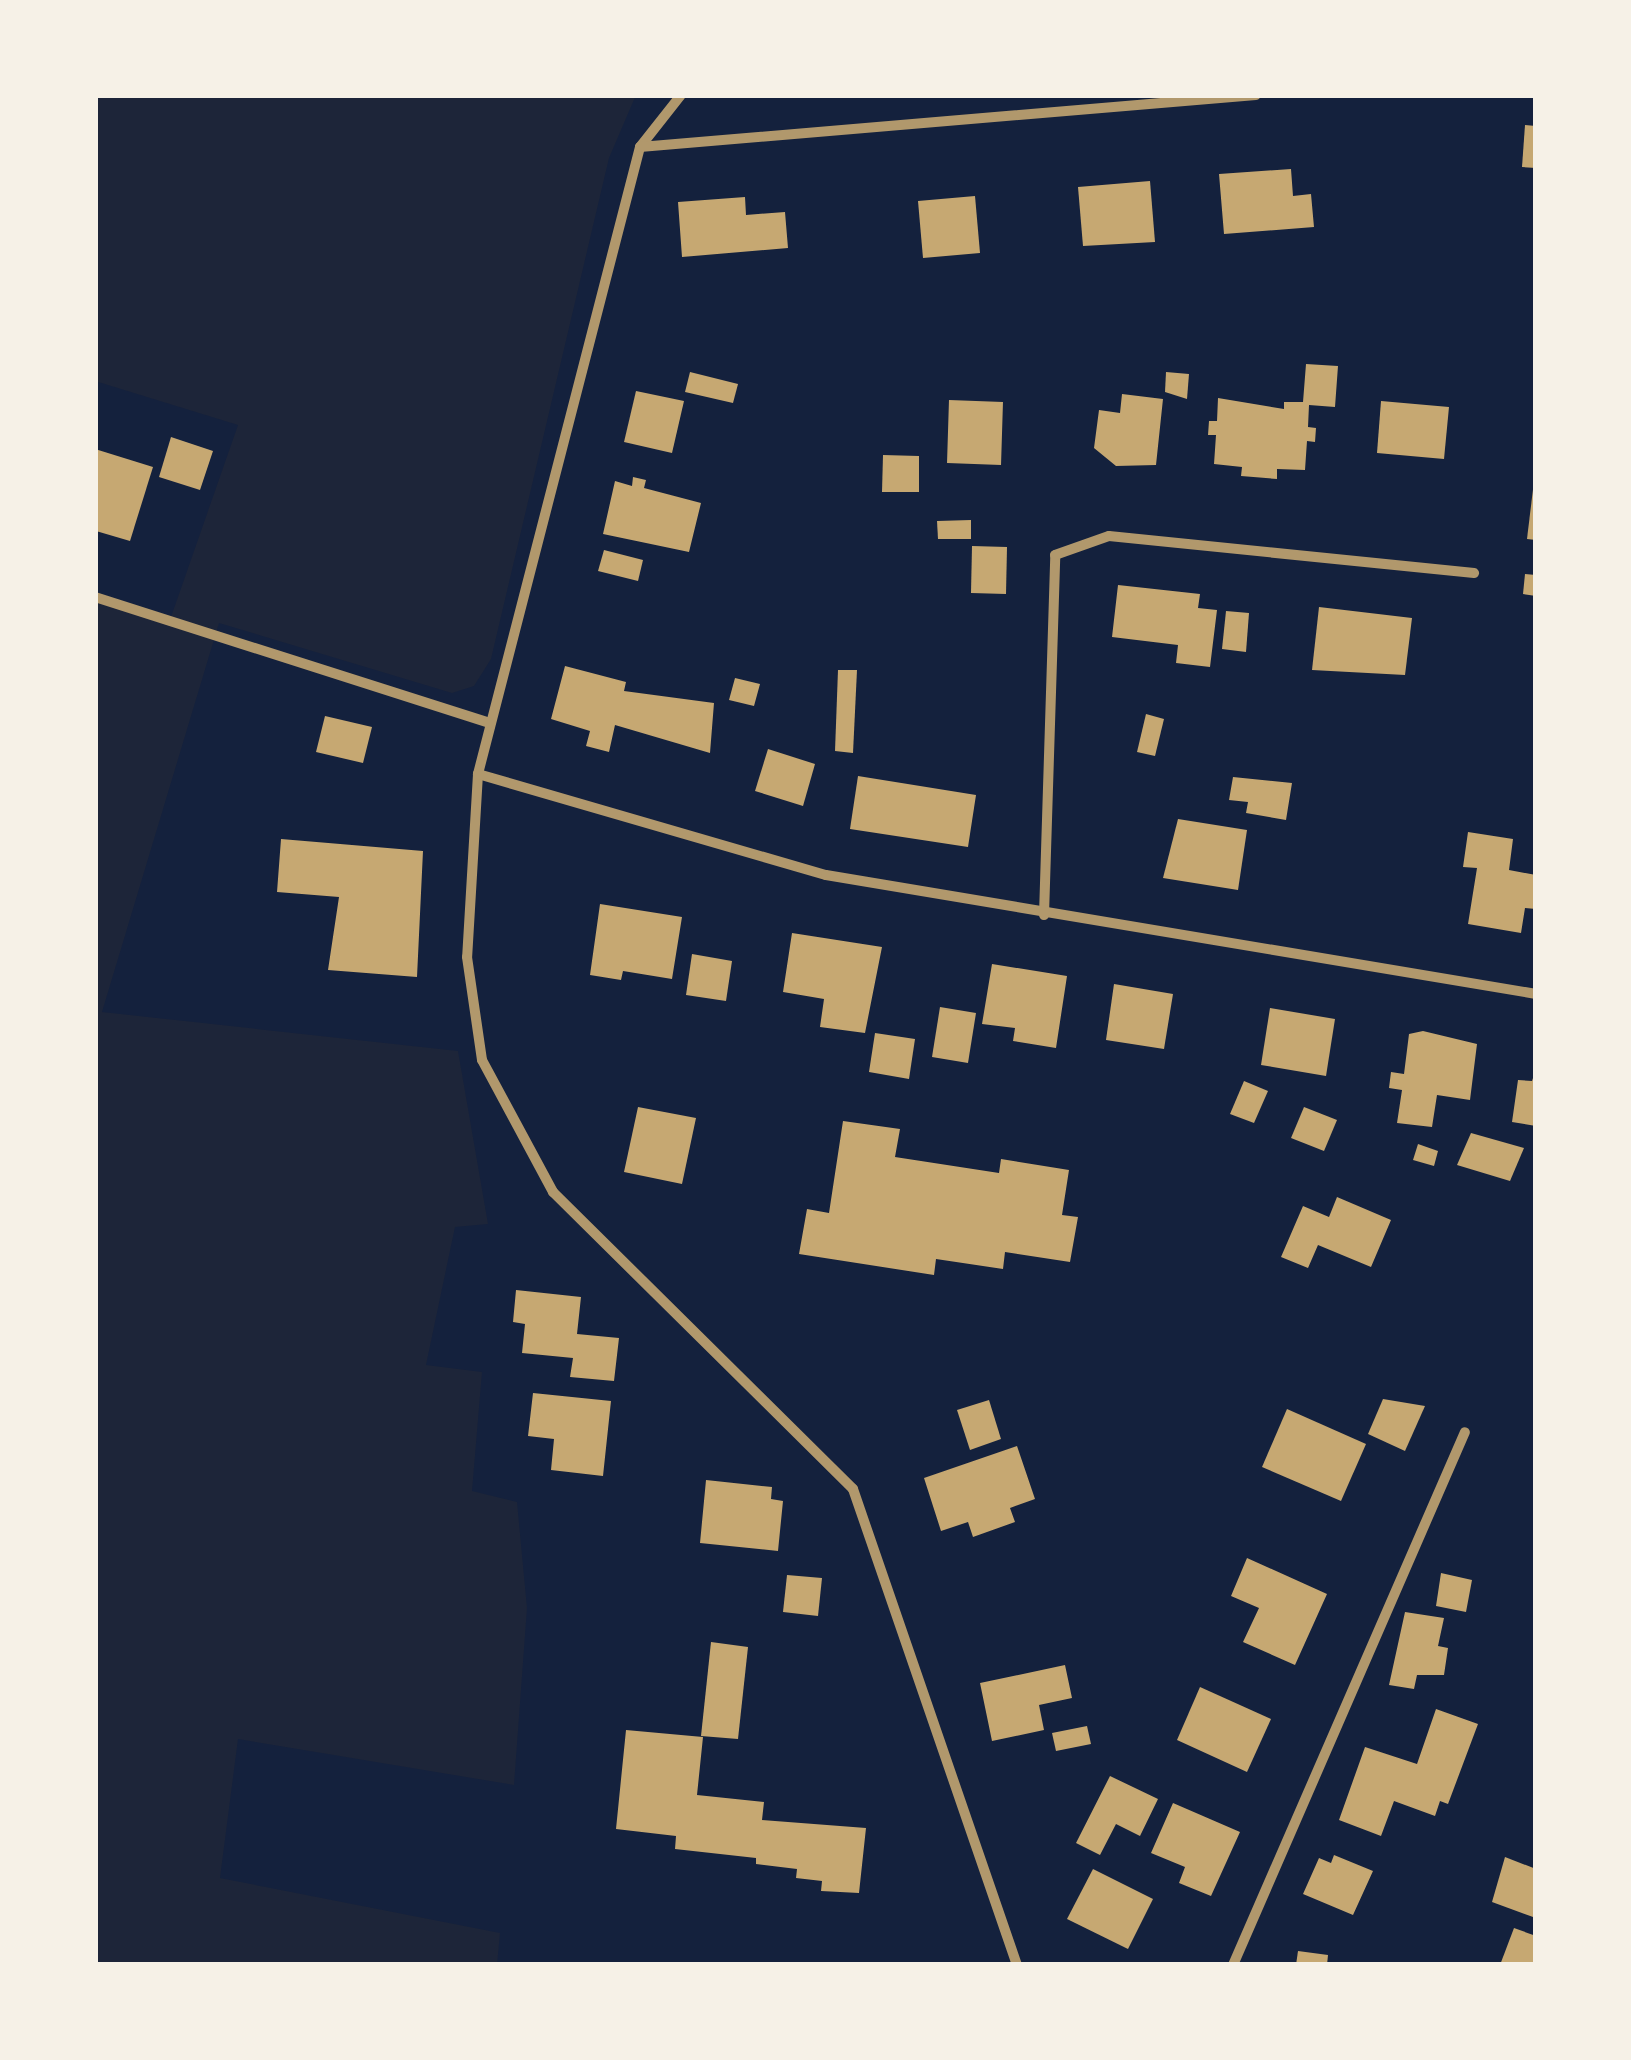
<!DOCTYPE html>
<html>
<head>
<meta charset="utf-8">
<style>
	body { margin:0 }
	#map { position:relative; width:1631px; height:2060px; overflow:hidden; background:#14213d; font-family:"Public Sans",sans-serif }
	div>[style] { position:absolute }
	.green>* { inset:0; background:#1d2539 }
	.building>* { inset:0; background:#c6a872 }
	.minor>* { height:10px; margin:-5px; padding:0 5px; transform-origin:5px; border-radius:5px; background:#b1986c }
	span { translate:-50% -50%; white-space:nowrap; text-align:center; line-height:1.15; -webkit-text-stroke:10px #f6f1e7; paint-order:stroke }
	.frame { position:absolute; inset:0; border:98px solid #f6f1e7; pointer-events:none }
</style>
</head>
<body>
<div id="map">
	<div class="green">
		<i style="clip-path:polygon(95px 95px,636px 95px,609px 158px,491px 659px,474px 686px,452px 693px,219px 623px,102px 1012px,458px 1051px,488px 1224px,455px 1227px,426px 1365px,482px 1372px,472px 1491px,517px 1502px,527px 1608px,514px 1785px,238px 1739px,220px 1878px,500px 1933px,497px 1965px,95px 1965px,95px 593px,171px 617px,238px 425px,95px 381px)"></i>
	</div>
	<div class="building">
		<i style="clip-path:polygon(1525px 125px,1536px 126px,1536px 168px,1522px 167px)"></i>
		<i style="clip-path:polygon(1291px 169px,1293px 196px,1311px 194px,1314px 227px,1224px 234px,1219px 174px)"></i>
		<i style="clip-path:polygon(1150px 181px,1155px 242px,1083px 246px,1078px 187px)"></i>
		<i style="clip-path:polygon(975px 196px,980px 253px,923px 258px,918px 201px)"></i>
		<i style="clip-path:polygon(745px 197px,746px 215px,785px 212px,788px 248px,682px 257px,678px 202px)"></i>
		<i style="clip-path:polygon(1306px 364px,1338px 366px,1335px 407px,1309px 405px,1308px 427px,1316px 428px,1315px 442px,1307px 441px,1305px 470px,1277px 469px,1277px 479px,1241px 476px,1242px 467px,1214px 464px,1216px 435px,1208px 435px,1209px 421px,1217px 421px,1218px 398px,1284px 409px,1284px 402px,1303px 402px)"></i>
		<i style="clip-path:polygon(690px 372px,738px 384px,733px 403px,685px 392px)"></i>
		<i style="clip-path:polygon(1166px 372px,1189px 374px,1187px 399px,1165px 392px)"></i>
		<i style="clip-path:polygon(636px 391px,684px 401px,672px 453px,624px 442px)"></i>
		<i style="clip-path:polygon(1122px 394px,1163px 399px,1156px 465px,1116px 466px,1094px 448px,1099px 410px,1120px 413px)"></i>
		<i style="clip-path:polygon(949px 400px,1003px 402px,1001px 465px,947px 463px)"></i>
		<i style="clip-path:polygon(1381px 401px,1449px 407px,1444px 459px,1377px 453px)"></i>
		<i style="clip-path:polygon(171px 437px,213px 451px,200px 490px,159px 477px)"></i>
		<i style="clip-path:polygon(95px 449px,153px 467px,130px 541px,96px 531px)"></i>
		<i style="clip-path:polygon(883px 455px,919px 456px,919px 492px,882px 492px)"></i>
		<i style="clip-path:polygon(633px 477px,646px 480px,644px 488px,701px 503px,689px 552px,603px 534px,615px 481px,632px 486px)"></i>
		<i style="clip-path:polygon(1534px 481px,1536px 481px,1536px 540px,1527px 539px)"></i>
		<i style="clip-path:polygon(971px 520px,971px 539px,938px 539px,937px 521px)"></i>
		<i style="clip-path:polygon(972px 546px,1007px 547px,1006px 594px,971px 593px)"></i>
		<i style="clip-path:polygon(604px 550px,643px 560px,638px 581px,598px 571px)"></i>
		<i style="clip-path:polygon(1525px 574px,1536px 575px,1536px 596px,1523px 594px)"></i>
		<i style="clip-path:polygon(1118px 585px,1200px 594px,1198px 608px,1217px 610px,1210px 667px,1176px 663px,1178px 645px,1112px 637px)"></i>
		<i style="clip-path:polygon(1319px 607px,1412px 618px,1405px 675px,1312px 670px)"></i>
		<i style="clip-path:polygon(1226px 611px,1249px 613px,1246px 652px,1222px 649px)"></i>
		<i style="clip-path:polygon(565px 666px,626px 682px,624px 691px,714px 703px,710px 753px,615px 725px,609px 752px,586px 746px,590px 731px,551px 719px)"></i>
		<i style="clip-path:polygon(838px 670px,857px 670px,853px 753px,835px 751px)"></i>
		<i style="clip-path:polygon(735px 678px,760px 684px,754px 706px,729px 700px)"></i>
		<i style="clip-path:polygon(1146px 714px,1164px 719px,1155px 756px,1137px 752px)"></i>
		<i style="clip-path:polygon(325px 716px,372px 727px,363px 763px,316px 752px)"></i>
		<i style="clip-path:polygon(768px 749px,815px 764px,803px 806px,755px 791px)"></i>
		<i style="clip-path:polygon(858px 776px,976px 795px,968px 847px,850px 829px)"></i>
		<i style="clip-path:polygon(1233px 777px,1292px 783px,1286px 820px,1246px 813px,1248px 802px,1229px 800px)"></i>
		<i style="clip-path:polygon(1178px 819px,1247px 830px,1238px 890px,1163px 878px)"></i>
		<i style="clip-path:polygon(1468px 832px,1513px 839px,1509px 870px,1536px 875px,1536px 909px,1525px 908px,1521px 933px,1468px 924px,1477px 868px,1463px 867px)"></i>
		<i style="clip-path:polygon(281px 839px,423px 851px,417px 977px,328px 970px,339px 897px,277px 892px)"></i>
		<i style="clip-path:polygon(600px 904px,682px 917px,672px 979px,623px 971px,621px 980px,590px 975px)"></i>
		<i style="clip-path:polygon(792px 933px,882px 947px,865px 1033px,820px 1027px,824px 999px,783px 992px)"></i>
		<i style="clip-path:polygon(692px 954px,732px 961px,726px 1001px,686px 995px)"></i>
		<i style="clip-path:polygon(992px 964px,1067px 976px,1056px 1048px,1013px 1041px,1015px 1028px,982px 1024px)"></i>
		<i style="clip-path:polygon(1114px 984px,1173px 994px,1164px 1049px,1106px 1040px)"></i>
		<i style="clip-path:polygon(940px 1007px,976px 1013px,968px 1063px,932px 1057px)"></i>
		<i style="clip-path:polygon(1270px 1008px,1335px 1019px,1326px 1076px,1261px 1065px)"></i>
		<i style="clip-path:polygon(1423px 1031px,1477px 1044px,1470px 1100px,1437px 1095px,1432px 1127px,1397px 1123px,1402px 1090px,1389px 1088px,1391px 1072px,1404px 1074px,1409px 1034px)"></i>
		<i style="clip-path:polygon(875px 1033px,915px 1039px,909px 1079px,869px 1072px)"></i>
		<i style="clip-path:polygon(1536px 1069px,1536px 1126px,1512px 1122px,1518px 1080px,1532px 1081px)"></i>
		<i style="clip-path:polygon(1244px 1081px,1268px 1091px,1254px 1123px,1230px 1114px)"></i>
		<i style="clip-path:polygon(638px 1107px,696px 1118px,682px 1184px,624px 1172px)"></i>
		<i style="clip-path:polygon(1304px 1107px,1337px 1120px,1324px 1151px,1291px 1138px)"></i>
		<i style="clip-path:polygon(843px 1121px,900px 1129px,895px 1157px,999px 1173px,1001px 1159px,1069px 1170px,1062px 1215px,1078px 1217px,1070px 1262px,1005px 1252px,1003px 1269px,936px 1259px,934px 1275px,799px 1254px,807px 1209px,829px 1213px)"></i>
		<i style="clip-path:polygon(1471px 1133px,1524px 1148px,1510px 1181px,1457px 1165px)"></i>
		<i style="clip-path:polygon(1418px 1144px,1438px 1151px,1434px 1166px,1413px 1160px)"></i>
		<i style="clip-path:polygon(1337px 1197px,1391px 1220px,1371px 1267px,1318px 1245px,1308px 1268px,1281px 1257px,1303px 1206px,1329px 1217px)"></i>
		<i style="clip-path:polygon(516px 1290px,581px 1297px,577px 1334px,619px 1338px,614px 1381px,570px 1377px,573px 1358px,522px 1353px,525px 1324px,513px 1322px)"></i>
		<i style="clip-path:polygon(533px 1393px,611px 1401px,603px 1476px,551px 1470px,554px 1439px,528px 1436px)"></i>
		<i style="clip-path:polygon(1383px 1399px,1425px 1406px,1405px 1451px,1368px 1434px)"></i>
		<i style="clip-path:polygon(989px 1400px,1001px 1439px,970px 1450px,957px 1410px)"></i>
		<i style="clip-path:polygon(1287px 1409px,1366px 1444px,1341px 1501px,1262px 1467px)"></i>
		<i style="clip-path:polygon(1017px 1446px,1035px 1499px,1010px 1508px,1015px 1522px,973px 1537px,968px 1522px,941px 1531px,924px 1478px)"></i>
		<i style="clip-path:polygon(706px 1480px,772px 1487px,771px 1499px,783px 1501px,778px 1551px,700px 1543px)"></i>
		<i style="clip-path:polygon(1247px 1558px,1327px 1594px,1295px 1665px,1243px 1642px,1259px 1608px,1231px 1596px)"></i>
		<i style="clip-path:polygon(1441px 1573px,1472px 1580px,1466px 1612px,1436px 1606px)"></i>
		<i style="clip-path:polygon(787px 1575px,822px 1578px,818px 1616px,783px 1612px)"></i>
		<i style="clip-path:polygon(1405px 1612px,1444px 1618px,1438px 1646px,1448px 1648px,1444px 1675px,1417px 1675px,1414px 1689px,1389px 1685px)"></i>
		<i style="clip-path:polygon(711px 1642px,748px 1647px,738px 1739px,701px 1736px)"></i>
		<i style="clip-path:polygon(1065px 1665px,1072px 1698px,1039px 1705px,1044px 1730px,992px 1741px,980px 1683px)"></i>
		<i style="clip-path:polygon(1200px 1687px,1271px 1719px,1247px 1772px,1177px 1740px)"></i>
		<i style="clip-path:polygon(1436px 1709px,1478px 1724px,1448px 1804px,1440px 1801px,1435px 1816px,1394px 1801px,1381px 1836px,1339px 1820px,1365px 1747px,1417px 1764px)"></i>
		<i style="clip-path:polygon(1087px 1726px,1091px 1744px,1056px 1751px,1052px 1733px)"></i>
		<i style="clip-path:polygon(626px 1730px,703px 1737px,697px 1795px,764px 1802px,762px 1820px,866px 1828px,859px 1893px,821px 1891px,822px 1881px,796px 1878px,797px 1869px,756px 1864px,756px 1858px,675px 1849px,676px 1836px,616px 1829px)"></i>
		<i style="clip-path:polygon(1110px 1776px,1158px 1799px,1140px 1836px,1116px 1824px,1100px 1855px,1076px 1843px)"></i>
		<i style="clip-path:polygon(1173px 1803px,1240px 1832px,1211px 1896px,1179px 1883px,1185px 1867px,1151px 1853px)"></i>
		<i style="clip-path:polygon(1334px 1855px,1373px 1871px,1353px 1915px,1303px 1894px,1319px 1858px,1331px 1863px)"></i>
		<i style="clip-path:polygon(1505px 1857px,1536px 1869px,1533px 1917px,1492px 1902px)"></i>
		<i style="clip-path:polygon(1093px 1869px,1153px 1899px,1128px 1949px,1067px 1919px)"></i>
		<i style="clip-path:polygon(1514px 1928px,1536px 1936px,1536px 1965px,1500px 1965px)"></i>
		<i style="clip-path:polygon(1298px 1951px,1328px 1955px,1327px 1965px,1296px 1965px)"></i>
	</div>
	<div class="minor">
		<i style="left:681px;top:95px;width:66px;rotate:128.3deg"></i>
		<i style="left:640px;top:147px;width:648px;rotate:104.49deg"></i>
		<i style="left:478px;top:774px;width:183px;rotate:93.4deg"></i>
		<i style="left:467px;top:957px;width:104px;rotate:81.7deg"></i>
		<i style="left:482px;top:1060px;width:150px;rotate:61.7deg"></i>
		<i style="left:553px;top:1192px;width:422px;rotate:44.7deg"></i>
		<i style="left:853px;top:1489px;width:503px;rotate:70.99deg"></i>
		<i style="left:640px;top:147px;width:618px;rotate:-4.83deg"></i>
		<i style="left:95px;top:597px;width:414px;rotate:17.7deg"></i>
		<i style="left:478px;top:774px;width:362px;rotate:16.2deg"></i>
		<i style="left:826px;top:875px;width:720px;rotate:9.51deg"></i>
		<i style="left:1044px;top:915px;width:360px;rotate:-88.2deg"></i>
		<i style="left:1055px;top:555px;width:57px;rotate:-19.4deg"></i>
		<i style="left:1109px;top:536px;width:367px;rotate:5.8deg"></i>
		<i style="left:1233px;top:1965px;width:581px;rotate:-66.48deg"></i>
	</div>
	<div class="frame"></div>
</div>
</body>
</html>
